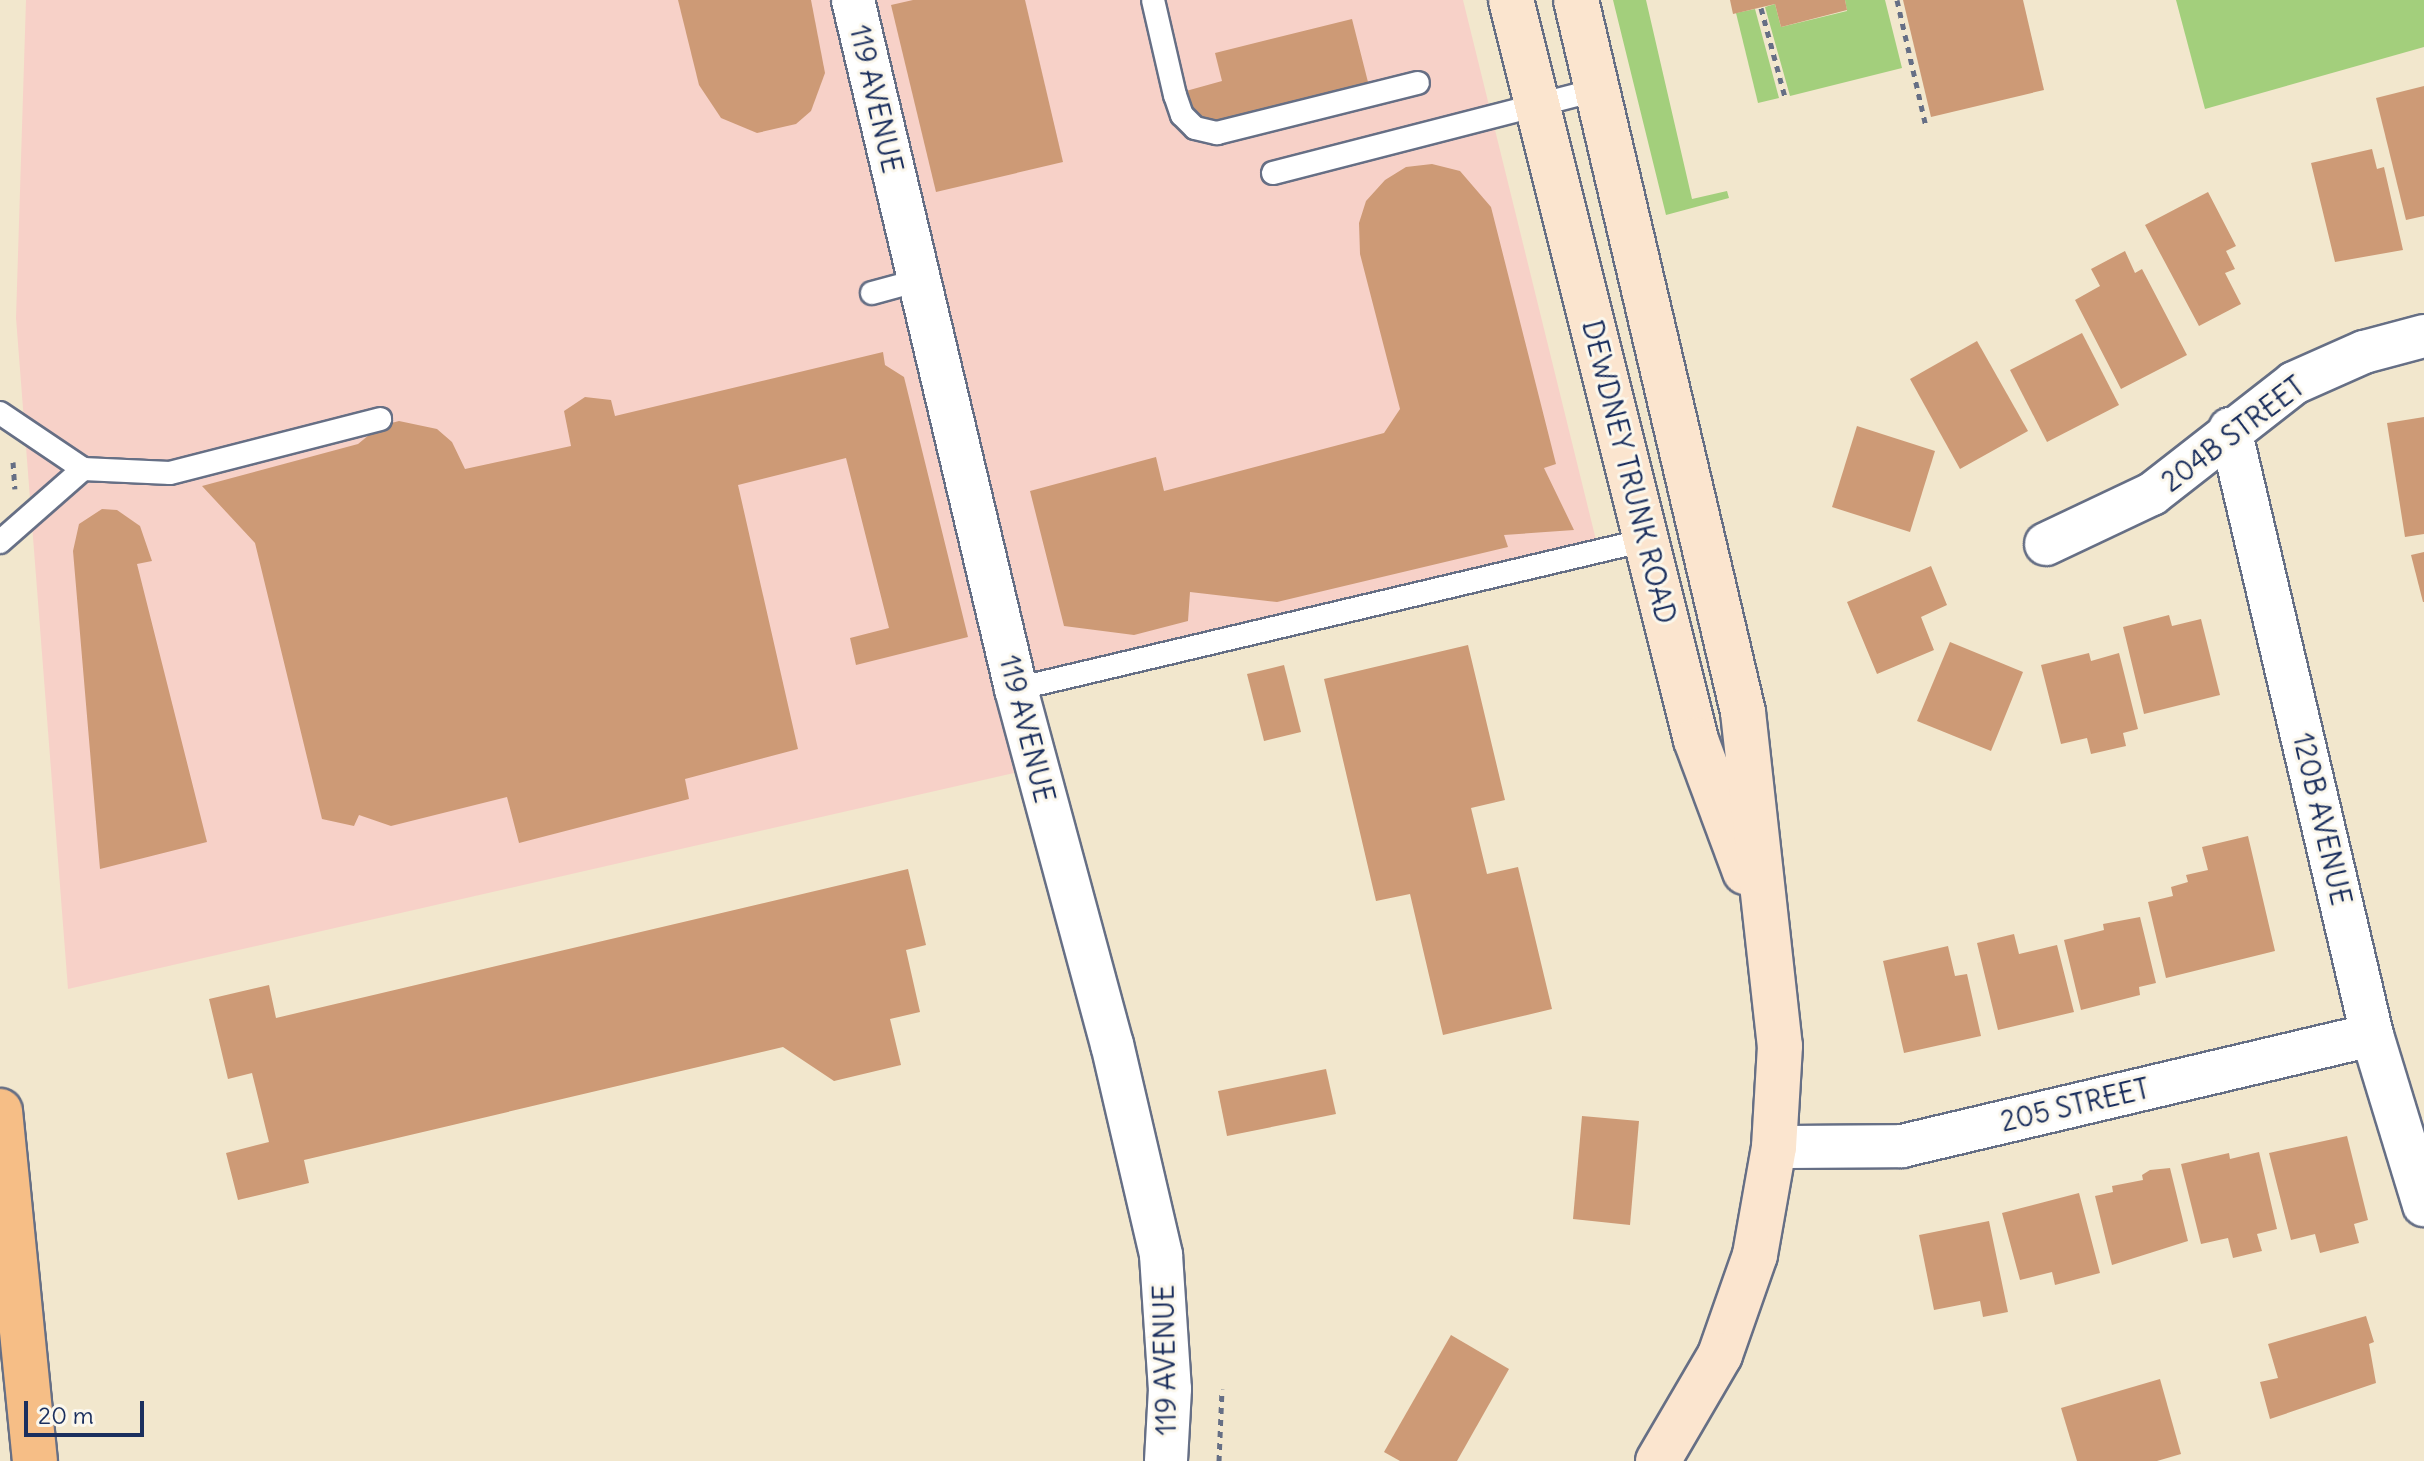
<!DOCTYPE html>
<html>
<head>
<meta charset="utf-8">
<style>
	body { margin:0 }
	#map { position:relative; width:2424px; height:1461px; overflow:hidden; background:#f2e7cd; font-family:Delius,sans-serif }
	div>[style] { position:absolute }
	.built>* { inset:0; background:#f7d1c8 }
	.green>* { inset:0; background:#a3cf7c }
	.building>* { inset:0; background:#cd9a76 }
	.path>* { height:5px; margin-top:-2.5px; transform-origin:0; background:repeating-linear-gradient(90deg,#666f85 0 6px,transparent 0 12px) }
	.roads { filter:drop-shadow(2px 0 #666f85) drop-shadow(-2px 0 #666f85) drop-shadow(0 2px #666f85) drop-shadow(0 -2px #666f85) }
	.lane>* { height:22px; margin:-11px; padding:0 11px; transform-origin:11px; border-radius:11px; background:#fff }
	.street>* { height:42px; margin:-21px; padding:0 21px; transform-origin:21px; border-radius:21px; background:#fff }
	.secondary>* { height:44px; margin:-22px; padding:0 22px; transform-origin:22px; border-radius:22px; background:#fbe5cf }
	.highway>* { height:44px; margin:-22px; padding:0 22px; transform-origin:22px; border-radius:22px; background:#f6be86 }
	span { translate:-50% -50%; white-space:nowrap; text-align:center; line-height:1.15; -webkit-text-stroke:6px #fbf7ec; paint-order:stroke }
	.street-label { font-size:28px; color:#1b2f5e }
	.scale { position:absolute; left:24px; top:1401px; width:120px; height:36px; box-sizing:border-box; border:4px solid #1b2f5e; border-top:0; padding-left:10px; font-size:24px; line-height:28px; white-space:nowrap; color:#1b2f5e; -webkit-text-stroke:6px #fbf7ec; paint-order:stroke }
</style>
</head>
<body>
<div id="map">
	<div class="built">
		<i style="clip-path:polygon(26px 0,1463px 0,1596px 540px,995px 681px,1014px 773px,68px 989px,16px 318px)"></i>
	</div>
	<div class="green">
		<i style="clip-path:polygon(1613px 0,1646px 0,1692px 199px,1727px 191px,1729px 198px,1666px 215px)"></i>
		<i style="clip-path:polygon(1845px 0,1885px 0,1902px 68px,1790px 96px,1765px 7px,1775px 4px,1781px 27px,1847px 11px)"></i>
		<i style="clip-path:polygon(2176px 0,2424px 0,2424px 47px,2205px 109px)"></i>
		<i style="clip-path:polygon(1755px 9px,1779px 98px,1758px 103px,1736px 13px)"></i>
	</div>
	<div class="building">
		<i style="clip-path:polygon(678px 0,811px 0,825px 73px,811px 111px,796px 124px,757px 133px,721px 118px,699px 85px)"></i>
		<i style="clip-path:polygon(913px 0,1025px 0,1063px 162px,936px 192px,891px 5px)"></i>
		<i style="clip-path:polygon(1730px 0,1845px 0,1847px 10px,1781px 27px,1775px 4px,1733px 14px)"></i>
		<i style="clip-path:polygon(1903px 0,2023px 0,2044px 90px,1931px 117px)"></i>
		<i style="clip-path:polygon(1352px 19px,1369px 86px,1215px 124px,1191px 110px,1186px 91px,1222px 81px,1215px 53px)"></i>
		<i style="clip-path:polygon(2424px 86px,2424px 216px,2406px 220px,2376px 98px)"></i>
		<i style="clip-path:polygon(2372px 149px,2377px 169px,2384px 167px,2403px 250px,2335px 262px,2311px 163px)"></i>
		<i style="clip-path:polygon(1432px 164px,1460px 171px,1491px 207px,1556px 464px,1544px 468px,1574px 530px,1504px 535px,1508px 547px,1277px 602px,1190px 592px,1188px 621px,1134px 635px,1064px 626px,1030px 491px,1156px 457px,1164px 491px,1384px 433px,1400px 409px,1360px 254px,1359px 223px,1366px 201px,1385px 180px,1406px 167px)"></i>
		<i style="clip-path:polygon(2208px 192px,2236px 246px,2226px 251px,2235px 269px,2225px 273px,2241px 304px,2199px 326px,2145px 225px)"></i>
		<i style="clip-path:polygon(2125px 251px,2135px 273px,2142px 269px,2187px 355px,2121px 389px,2075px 300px,2100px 286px,2091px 269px)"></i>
		<i style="clip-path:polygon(2082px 333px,2119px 405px,2047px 442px,2010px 370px)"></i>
		<i style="clip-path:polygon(1977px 341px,2028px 431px,1960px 469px,1910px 379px)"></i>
		<i style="clip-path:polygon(883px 352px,885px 365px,904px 377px,968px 637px,856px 665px,850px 638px,889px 628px,846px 458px,738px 485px,798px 749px,685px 779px,689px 799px,519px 843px,507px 797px,391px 826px,359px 815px,354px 826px,322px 819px,255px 543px,202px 486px,358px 444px,380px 426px,399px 421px,437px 429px,452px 442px,465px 469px,571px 446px,564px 411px,585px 397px,611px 400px,615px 416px)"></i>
		<i style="clip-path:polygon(2424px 417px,2424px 534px,2405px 537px,2387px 423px)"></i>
		<i style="clip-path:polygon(1857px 426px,1935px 451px,1910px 532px,1832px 507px)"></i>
		<i style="clip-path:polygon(102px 509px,117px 510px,140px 526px,152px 561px,137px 564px,207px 842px,100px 869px,73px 551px,79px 524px)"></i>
		<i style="clip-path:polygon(2424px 552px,2424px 602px,2423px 602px,2411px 555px)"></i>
		<i style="clip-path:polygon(1931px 566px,1947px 605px,1921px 617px,1934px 650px,1877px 674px,1847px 602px)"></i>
		<i style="clip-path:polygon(2169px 615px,2172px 626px,2201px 619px,2220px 695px,2144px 714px,2123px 627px)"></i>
		<i style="clip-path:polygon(1950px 642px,2023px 672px,1991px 751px,1917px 721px)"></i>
		<i style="clip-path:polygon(1468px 645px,1505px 800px,1471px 808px,1487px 874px,1518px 867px,1552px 1009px,1443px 1035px,1410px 894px,1376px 901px,1324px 679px)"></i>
		<i style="clip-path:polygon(2089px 653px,2091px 661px,2119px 653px,2138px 729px,2123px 733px,2126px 746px,2091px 754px,2087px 738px,2061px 744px,2041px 665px)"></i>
		<i style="clip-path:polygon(1284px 665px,1301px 732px,1264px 741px,1247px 674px)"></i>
		<i style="clip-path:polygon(2248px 836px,2275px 951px,2166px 978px,2148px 902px,2173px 896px,2171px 887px,2188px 882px,2186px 875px,2208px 870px,2202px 847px)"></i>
		<i style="clip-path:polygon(908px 869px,926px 945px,906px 950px,920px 1012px,890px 1019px,901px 1065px,834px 1081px,783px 1047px,304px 1160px,309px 1183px,238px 1200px,226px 1153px,269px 1142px,252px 1073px,228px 1079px,209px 999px,269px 985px,276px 1018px)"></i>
		<i style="clip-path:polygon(2140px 917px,2156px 983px,2139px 987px,2140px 995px,2081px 1010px,2064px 940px,2104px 930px,2103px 924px)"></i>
		<i style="clip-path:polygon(2014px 934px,2019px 954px,2057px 945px,2074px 1012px,1998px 1030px,1977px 943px)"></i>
		<i style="clip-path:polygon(1948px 946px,1955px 976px,1967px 974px,1981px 1036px,1904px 1053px,1883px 961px)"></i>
		<i style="clip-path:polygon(1326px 1069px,1336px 1114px,1227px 1136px,1218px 1091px)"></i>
		<i style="clip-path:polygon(1582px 1116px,1639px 1121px,1630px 1225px,1573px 1219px)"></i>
		<i style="clip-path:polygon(2347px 1136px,2368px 1220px,2354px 1224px,2359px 1243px,2320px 1253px,2315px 1234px,2291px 1240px,2269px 1153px)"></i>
		<i style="clip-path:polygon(2259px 1152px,2277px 1229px,2257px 1234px,2262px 1251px,2233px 1258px,2228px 1238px,2201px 1244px,2181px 1164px,2229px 1153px,2230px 1159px)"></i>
		<i style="clip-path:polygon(2170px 1168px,2188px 1241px,2112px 1265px,2095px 1196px,2113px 1192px,2112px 1186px,2143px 1180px,2142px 1175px,2150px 1170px)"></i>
		<i style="clip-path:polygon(2079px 1193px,2100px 1273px,2055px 1285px,2052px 1272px,2020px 1280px,2002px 1213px)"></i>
		<i style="clip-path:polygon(1989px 1221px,2008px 1312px,1983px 1317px,1980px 1301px,1934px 1310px,1919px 1235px)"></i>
		<i style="clip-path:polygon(2366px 1316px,2374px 1342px,2369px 1344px,2376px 1383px,2270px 1419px,2260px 1382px,2278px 1378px,2268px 1344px)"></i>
		<i style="clip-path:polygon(1451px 1335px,1509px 1369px,1457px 1461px,1400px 1461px,1384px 1452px)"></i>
		<i style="clip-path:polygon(2160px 1379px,2181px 1454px,2157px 1461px,2077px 1461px,2061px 1408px)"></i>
	</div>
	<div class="path">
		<i style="left:1897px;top:0;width:130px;rotate:77.1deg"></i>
		<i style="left:1761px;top:8px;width:92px;rotate:74.9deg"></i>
		<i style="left:13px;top:462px;width:27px;rotate:86deg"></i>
		<i style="left:1219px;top:1461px;width:72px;rotate:-87.6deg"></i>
	</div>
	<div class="roads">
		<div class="lane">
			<i style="left:1153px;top:0;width:98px;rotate:77deg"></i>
			<i style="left:1175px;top:95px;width:21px;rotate:71deg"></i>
			<i style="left:1182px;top:115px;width:18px;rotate:45deg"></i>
			<i style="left:1195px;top:128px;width:23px;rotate:13deg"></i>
			<i style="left:1217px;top:133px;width:207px;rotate:-14deg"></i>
			<i style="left:1273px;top:173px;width:333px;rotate:-14.4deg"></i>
			<i style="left:872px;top:293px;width:50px;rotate:-15.2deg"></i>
			<i style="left:0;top:413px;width:100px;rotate:34deg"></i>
			<i style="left:83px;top:469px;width:87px;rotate:2.6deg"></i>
			<i style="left:170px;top:473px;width:217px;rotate:-14.4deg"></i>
			<i style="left:0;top:542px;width:111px;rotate:-41.3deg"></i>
			<i style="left:1016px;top:689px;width:647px;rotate:-13.31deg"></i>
		</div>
		<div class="street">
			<i style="left:853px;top:0;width:708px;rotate:76.69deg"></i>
			<i style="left:1016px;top:689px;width:368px;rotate:74.9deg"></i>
			<i style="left:1112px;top:1044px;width:217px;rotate:76.9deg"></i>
			<i style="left:1161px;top:1255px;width:134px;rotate:86.2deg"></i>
			<i style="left:1170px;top:1389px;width:72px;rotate:93.2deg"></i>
			<i style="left:2230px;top:429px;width:622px;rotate:76.81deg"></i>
			<i style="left:2372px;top:1035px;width:178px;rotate:73deg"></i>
			<i style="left:2046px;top:544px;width:117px;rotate:-25.3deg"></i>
			<i style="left:2152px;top:494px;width:180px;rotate:-38deg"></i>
			<i style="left:2294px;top:383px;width:77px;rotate:-23.9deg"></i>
			<i style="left:2364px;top:352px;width:62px;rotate:-14.9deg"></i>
			<i style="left:1774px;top:1147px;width:128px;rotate:-0.4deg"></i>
			<i style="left:1902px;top:1146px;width:483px;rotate:-13.3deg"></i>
		</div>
		<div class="secondary">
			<i style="left:1511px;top:0;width:763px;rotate:75.96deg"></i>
			<i style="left:1696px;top:740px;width:141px;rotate:69.6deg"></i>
			<i style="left:1576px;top:0;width:731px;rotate:76.8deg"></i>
			<i style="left:1743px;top:712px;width:336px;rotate:83.7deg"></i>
			<i style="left:1780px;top:1046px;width:101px;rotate:93.4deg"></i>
			<i style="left:1774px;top:1147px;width:110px;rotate:100deg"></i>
			<i style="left:1755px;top:1255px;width:106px;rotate:109.3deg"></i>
			<i style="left:1720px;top:1355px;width:123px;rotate:120.3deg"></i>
		</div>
		<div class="highway">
			<i style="left:0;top:1111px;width:352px;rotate:84.3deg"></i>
		</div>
	</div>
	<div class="street-label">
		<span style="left:876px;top:99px;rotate:77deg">119 AVENUE</span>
		<span style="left:2233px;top:434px;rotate:-37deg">204B STREET</span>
		<span style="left:1629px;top:472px;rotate:76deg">DEWDNEY TRUNK ROAD</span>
		<span style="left:1027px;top:729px;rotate:76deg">119 AVENUE</span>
		<span style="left:2322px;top:819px;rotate:77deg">120B AVENUE</span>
		<span style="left:2075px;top:1105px;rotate:-13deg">205 STREET</span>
		<span style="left:1165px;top:1360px;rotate:-91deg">119 AVENUE</span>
	</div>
	<div class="scale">20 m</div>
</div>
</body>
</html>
